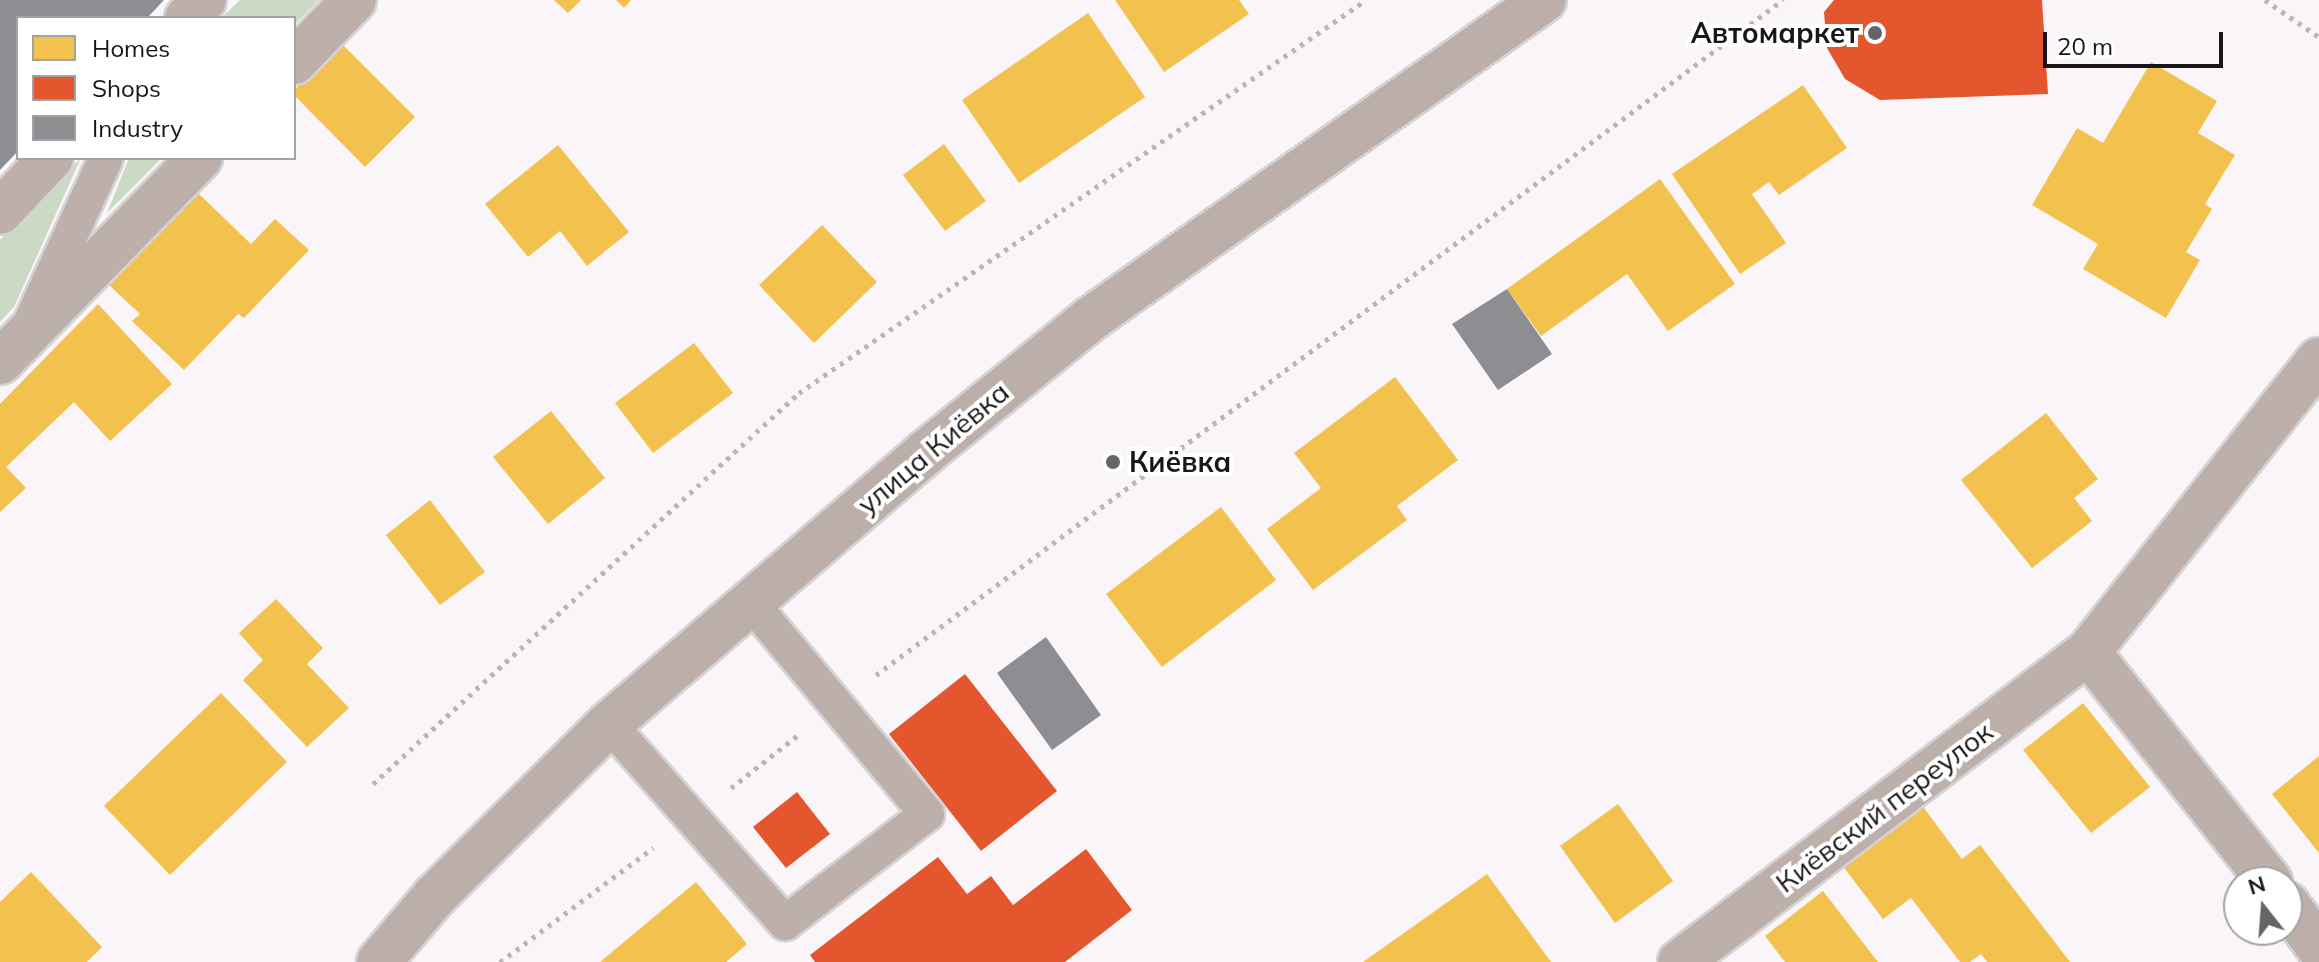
<!DOCTYPE html>
<html>
<head>
<meta charset="utf-8">
<style>
	body { margin:0 }
	#map { position:relative; width:2319px; height:962px; overflow:hidden; background:#faf5f9; font-family:Mulish,sans-serif }
	div>[style] { position:absolute }
	.forest>* { inset:0; background:#cadac4 }
	.homes>* { inset:0; background:#f2c14e }
	.shops>* { inset:0; background:#e4572e }
	.industry>* { inset:0; background:#8d8d92 }
	.path>* { height:5px; margin-top:-2.5px; transform-origin:0; background:repeating-linear-gradient(90deg,#beb4b2 0 4px,transparent 0 10px) }
	.roads { filter:drop-shadow(2px 0 #d5d2d4) drop-shadow(-2px 0 #d5d2d4) drop-shadow(0 2px #d5d2d4) drop-shadow(0 -2px #d5d2d4) }
	.lane>* { height:34px; margin:-17px; padding:0 17px; transform-origin:17px; border-radius:17px; background:#bdb0aa }
	.street>* { height:44px; margin:-22px; padding:0 22px; transform-origin:22px; border-radius:22px; background:#bdb0aa }
	.secondary>* { height:44px; margin:-22px; padding:0 22px; transform-origin:22px; border-radius:22px; background:#bcaea9 }
	.dots>* { width:22px; height:22px; translate:-50% -50%; box-sizing:border-box; border:4px solid #fff; border-radius:50% }
	span { translate:-50% -50%; white-space:nowrap; text-align:center; line-height:1.15; -webkit-text-stroke:8px #fff; paint-order:stroke }
	.poi-label { font-size:28px; color:#181618; font-weight:700 }
	.right { translate:-100% -50%; text-align:right }
	.left { translate:0 -50%; text-align:left }
	.street-label { font-size:28px; color:#181618 }
	.legend { position:absolute; left:16px; top:16px; width:280px; height:144px; box-sizing:border-box; background:#fff; border:2px solid #a3a2a3; margin:0; padding:10px 14px; list-style:none; font-size:24px; color:#181618 }
	.legend li { display:flex; align-items:center; gap:16px; height:40px }
	.legend b { width:40px; border:2px solid #a3a2a3 }
	.north { position:absolute; left:2223px; top:866px; width:80px; height:80px; box-sizing:border-box; background:#fff; border:2px solid #a3a2a3; border-radius:50%; rotate:343deg; font-size:22px; font-weight:700; line-height:32px; text-align:center; color:#181618 }
	.north::after { content:''; display:block; margin:auto; width:28px; height:36px; background:#676467; clip-path:polygon(50% 0,100% 100%,50% 72%,0 100%) }
	.scale { position:absolute; left:2043px; top:32px; width:180px; height:36px; box-sizing:border-box; border:4px solid #181618; border-top:0; padding-left:10px; font-size:24px; line-height:28px; white-space:nowrap; color:#181618; -webkit-text-stroke:6px #fff; paint-order:stroke }
</style>
</head>
<body>
<div id="map">
	<div class="forest">
		<i style="clip-path:polygon(240px 0,319px 0,294px 25px,294px 18px,221px 18px)"></i>
		<i style="clip-path:polygon(81px 158px,14px 307px,0 322px,0 240px)"></i>
		<i style="clip-path:polygon(129px 158px,162px 158px,107px 213px)"></i>
	</div>
	<div class="homes">
		<i style="clip-path:polygon(554px 0,581px 0,568px 13px)"></i>
		<i style="clip-path:polygon(616px 0,631px 0,624px 8px)"></i>
		<i style="clip-path:polygon(1115px 0,1239px 0,1249px 14px,1164px 72px)"></i>
		<i style="clip-path:polygon(1088px 13px,1145px 97px,1019px 183px,962px 100px)"></i>
		<i style="clip-path:polygon(342px 44px,415px 117px,365px 167px,294px 95px,294px 90px)"></i>
		<i style="clip-path:polygon(2151px 62px,2217px 101px,2198px 133px,2235px 155px,2205px 204px,2212px 209px,2186px 252px,2200px 260px,2166px 318px,2083px 269px,2098px 244px,2032px 205px,2077px 128px,2103px 143px)"></i>
		<i style="clip-path:polygon(1803px 85px,1847px 148px,1779px 195px,1769px 182px,1752px 194px,1786px 243px,1740px 274px,1672px 174px)"></i>
		<i style="clip-path:polygon(944px 144px,986px 201px,945px 231px,903px 175px)"></i>
		<i style="clip-path:polygon(558px 145px,629px 232px,587px 266px,560px 231px,528px 257px,485px 204px)"></i>
		<i style="clip-path:polygon(1660px 179px,1735px 284px,1668px 331px,1627px 274px,1541px 336px,1507px 289px)"></i>
		<i style="clip-path:polygon(197px 192px,251px 244px,275px 219px,309px 250px,244px 318px,238px 314px,184px 370px,132px 321px,140px 314px,109px 285px)"></i>
		<i style="clip-path:polygon(822px 225px,877px 282px,814px 343px,759px 285px)"></i>
		<i style="clip-path:polygon(98px 304px,172px 384px,110px 441px,74px 402px,6px 467px,26px 488px,0 512px,0 404px)"></i>
		<i style="clip-path:polygon(694px 343px,733px 393px,653px 453px,615px 403px)"></i>
		<i style="clip-path:polygon(1395px 377px,1458px 460px,1397px 506px,1407px 520px,1313px 590px,1267px 529px,1321px 488px,1294px 453px)"></i>
		<i style="clip-path:polygon(551px 411px,605px 478px,548px 524px,493px 457px)"></i>
		<i style="clip-path:polygon(2046px 413px,2098px 479px,2074px 498px,2092px 521px,2032px 568px,1961px 480px)"></i>
		<i style="clip-path:polygon(430px 500px,485px 572px,440px 605px,386px 535px)"></i>
		<i style="clip-path:polygon(1221px 507px,1276px 580px,1162px 667px,1106px 594px)"></i>
		<i style="clip-path:polygon(276px 599px,323px 648px,307px 664px,349px 708px,307px 747px,243px 680px,263px 660px,239px 633px)"></i>
		<i style="clip-path:polygon(221px 693px,287px 762px,170px 875px,104px 806px)"></i>
		<i style="clip-path:polygon(2083px 703px,2150px 787px,2091px 833px,2023px 750px)"></i>
		<i style="clip-path:polygon(2319px 756px,2319px 853px,2272px 794px)"></i>
		<i style="clip-path:polygon(1918px 800px,1962px 859px,1980px 845px,2070px 962px,1987px 962px,1981px 954px,1970px 962px,1960px 962px,1911px 898px,1883px 919px,1839px 861px)"></i>
		<i style="clip-path:polygon(1618px 804px,1673px 881px,1615px 923px,1560px 846px)"></i>
		<i style="clip-path:polygon(31px 872px,102px 947px,87px 962px,0 962px,0 902px)"></i>
		<i style="clip-path:polygon(1487px 874px,1551px 962px,1363px 962px,1404px 933px)"></i>
		<i style="clip-path:polygon(696px 882px,747px 944px,726px 962px,600px 962px)"></i>
		<i style="clip-path:polygon(1823px 891px,1878px 962px,1785px 962px,1765px 936px)"></i>
	</div>
	<div class="shops">
		<i style="clip-path:polygon(1834px 0,2042px 0,2048px 94px,1880px 100px,1845px 79px,1827px 48px,1824px 12px)"></i>
		<i style="clip-path:polygon(965px 674px,1057px 791px,981px 851px,889px 734px)"></i>
		<i style="clip-path:polygon(797px 792px,830px 834px,786px 868px,753px 827px)"></i>
		<i style="clip-path:polygon(1086px 849px,1132px 910px,1065px 962px,815px 962px,810px 955px,938px 857px,967px 894px,991px 876px,1013px 905px)"></i>
	</div>
	<div class="industry">
		<i style="clip-path:polygon(0 0,164px 0,147px 18px,18px 18px,18px 151px,0 170px)"></i>
		<i style="clip-path:polygon(1507px 289px,1552px 354px,1498px 390px,1452px 324px)"></i>
		<i style="clip-path:polygon(1046px 637px,1101px 715px,1052px 750px,997px 673px)"></i>
	</div>
	<div class="path">
		<i style="left:2265px;top:0;width:65px;rotate:34.4deg"></i>
		<i style="left:876px;top:675px;width:1131px;rotate:-36.66deg"></i>
		<i style="left:373px;top:784px;width:578px;rotate:-42.55deg"></i>
		<i style="left:799px;top:393px;width:690px;rotate:-34.73deg"></i>
		<i style="left:731px;top:788px;width:85px;rotate:-38.3deg"></i>
		<i style="left:500px;top:962px;width:191px;rotate:-36.7deg"></i>
	</div>
	<div class="roads">
		<div class="lane">
			<i style="left:32px;top:319px;width:177px;rotate:-65.3deg"></i>
			<i style="left:609px;top:724px;width:266px;rotate:48.5deg"></i>
			<i style="left:785px;top:923px;width:179px;rotate:-37.5deg"></i>
			<i style="left:927px;top:814px;width:275px;rotate:-129.8deg"></i>
		</div>
		<div class="street">
			<i style="left:187px;top:18px;width:25px;rotate:-47deg"></i>
			<i style="left:294px;top:62px;width:86px;rotate:-45.9deg"></i>
			<i style="left:0;top:212px;width:74px;rotate:-46.6deg"></i>
			<i style="left:0;top:362px;width:286px;rotate:-45.6deg"></i>
			<i style="left:2088px;top:652px;width:293px;rotate:51.6deg"></i>
			<i style="left:2287px;top:904px;width:54px;rotate:54deg"></i>
			<i style="left:1680px;top:962px;width:512px;rotate:-37.23deg"></i>
			<i style="left:2088px;top:652px;width:372px;rotate:-51.7deg"></i>
		</div>
		<div class="secondary">
			<i style="left:379px;top:962px;width:85px;rotate:-49.8deg"></i>
			<i style="left:434px;top:897px;width:246px;rotate:-44.7deg"></i>
			<i style="left:609px;top:724px;width:416px;rotate:-40.6deg"></i>
			<i style="left:925px;top:453px;width:211px;rotate:-39deg"></i>
			<i style="left:1089px;top:320px;width:556px;rotate:-35.12deg"></i>
		</div>
	</div>
	<div class="dots">
		<i style="left:1875px;top:33px;background:#676467"></i>
		<i style="left:1113px;top:462px;background:#676467"></i>
	</div>
	<div class="poi-label">
		<span class="right" style="left:1859px;top:33px">Автомаркет</span>
		<span class="left" style="left:1129px;top:462px">Киёвка</span>
	</div>
	<div class="street-label">
		<span style="left:933px;top:448px;rotate:-40deg">улица Киёвка</span>
		<span style="left:1884px;top:807px;rotate:-37deg">Киёвский переулок</span>
	</div>
	<ul class="legend">
	<li><b style="height:22px;background:#f2c14e"></b>Homes</li>
	<li><b style="height:22px;background:#e4572e"></b>Shops</li>
	<li><b style="height:22px;background:#8d8d92"></b>Industry</li>
	</ul>
	<div class="north">N</div>
	<div class="scale">20 m</div>
</div>
</body>
</html>
